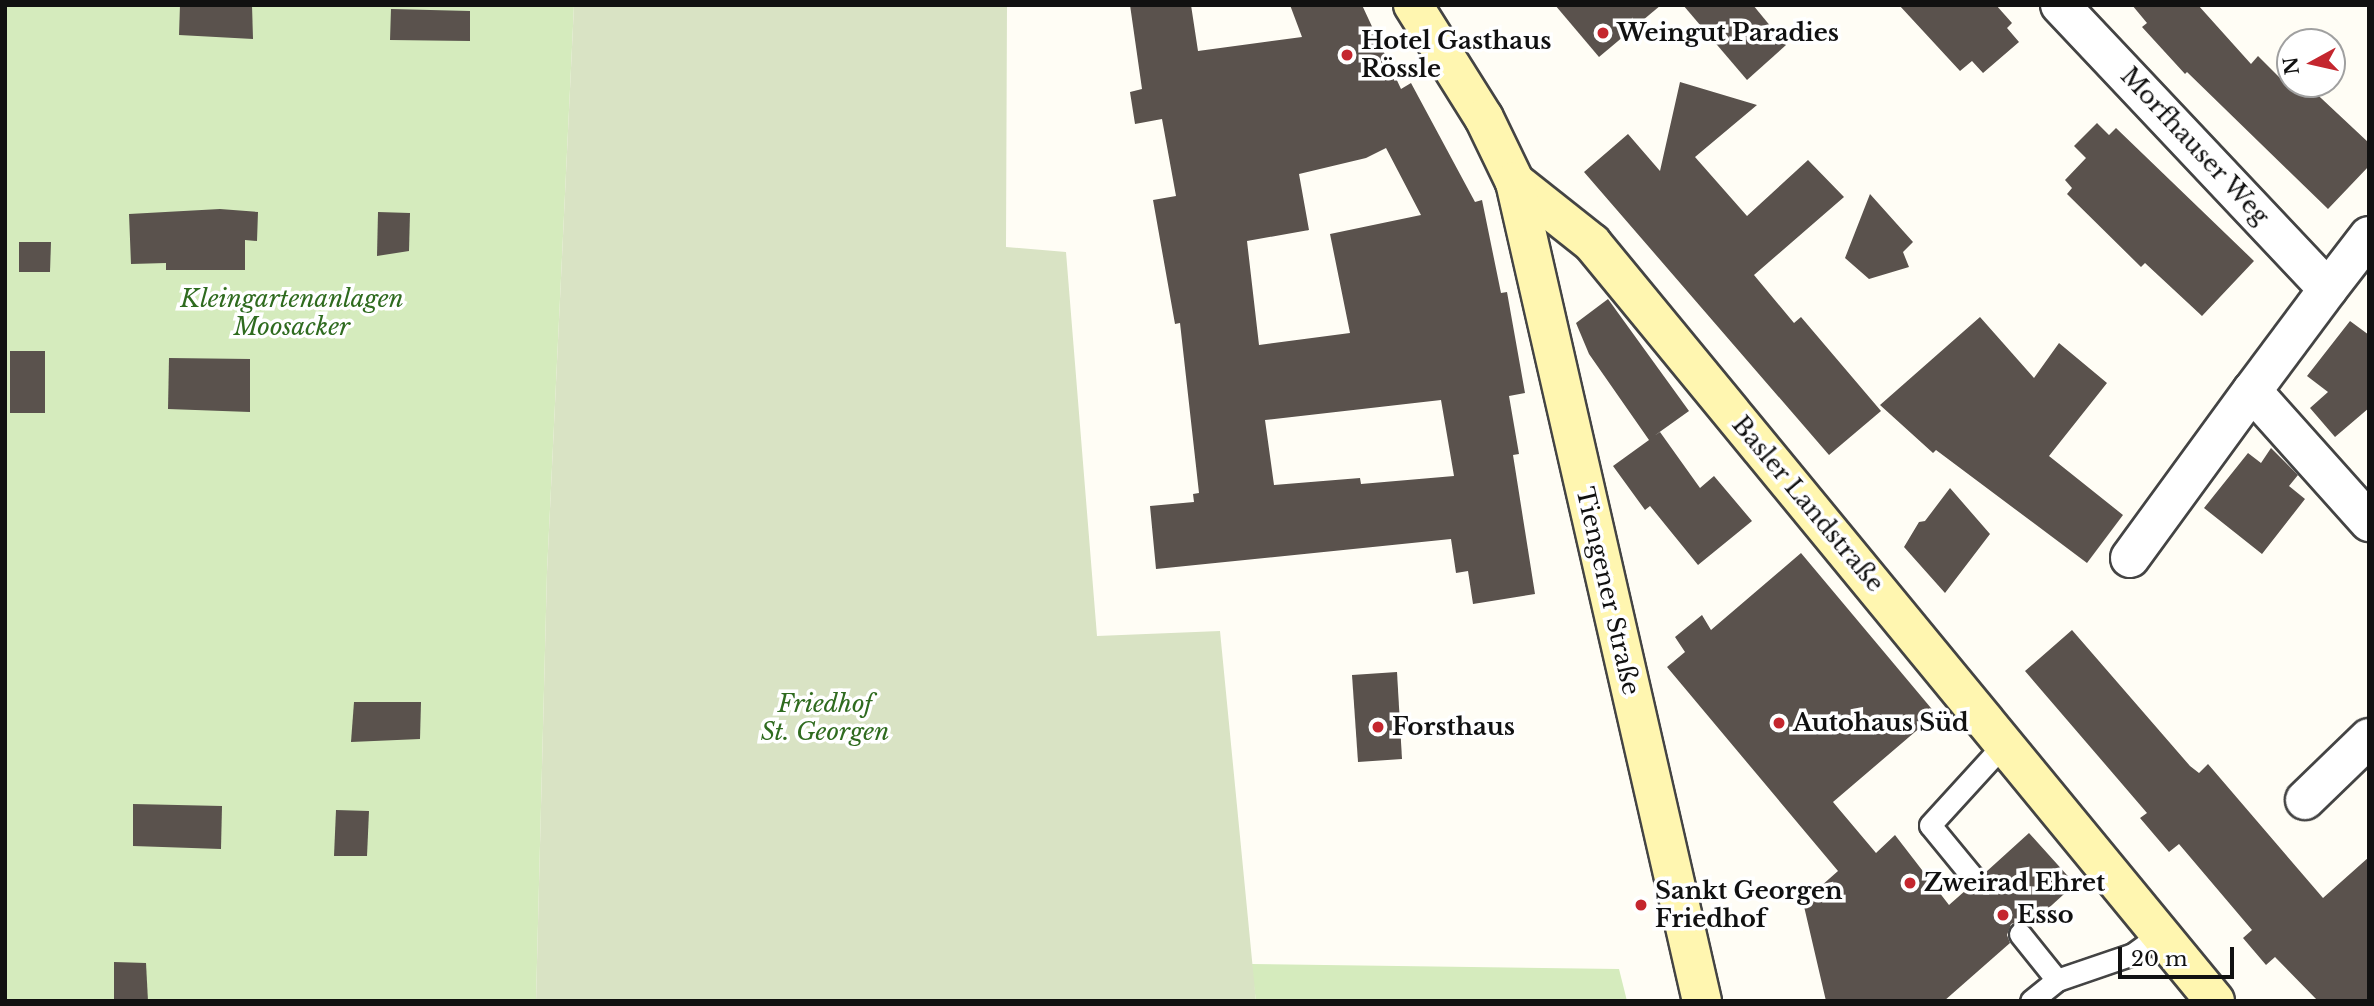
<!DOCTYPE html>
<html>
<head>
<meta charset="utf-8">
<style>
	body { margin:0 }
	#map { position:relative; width:2374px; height:1006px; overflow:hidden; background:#fffdf5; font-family:"Libre Baskerville",serif }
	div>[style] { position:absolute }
	.green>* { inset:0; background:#d5ebbd }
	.cemetery>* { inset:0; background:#d9e3c4 }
	.building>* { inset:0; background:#5a524d }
	.roads { filter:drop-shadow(2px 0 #444) drop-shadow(-2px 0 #444) drop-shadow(0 2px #444) drop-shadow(0 -2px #444) }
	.lane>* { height:21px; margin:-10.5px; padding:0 10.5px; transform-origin:10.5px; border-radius:10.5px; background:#fff }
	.street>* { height:38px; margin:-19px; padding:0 19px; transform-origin:19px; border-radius:19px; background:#fff }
	.secondary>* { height:38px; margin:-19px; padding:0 19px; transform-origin:19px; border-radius:19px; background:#fff6b0 }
	.dots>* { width:19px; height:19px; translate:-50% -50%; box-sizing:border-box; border:4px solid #fff; border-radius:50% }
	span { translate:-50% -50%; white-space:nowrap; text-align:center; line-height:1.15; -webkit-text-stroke:7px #fff; paint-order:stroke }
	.poi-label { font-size:24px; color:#111; font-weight:700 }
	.left { translate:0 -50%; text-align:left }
	.street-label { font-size:24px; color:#111 }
	.park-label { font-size:24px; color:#2f6b1f; font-style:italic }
	.frame { position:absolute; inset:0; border:7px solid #111; pointer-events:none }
	.north { position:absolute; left:2276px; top:28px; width:70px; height:70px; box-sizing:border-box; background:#fff; border:2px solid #a0a0a0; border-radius:50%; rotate:262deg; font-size:19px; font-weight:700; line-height:28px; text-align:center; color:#111 }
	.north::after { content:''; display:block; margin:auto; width:24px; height:32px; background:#c4262e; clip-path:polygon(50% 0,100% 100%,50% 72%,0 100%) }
	.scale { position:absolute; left:2118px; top:947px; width:116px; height:32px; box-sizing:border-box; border:4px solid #111; border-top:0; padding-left:9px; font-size:21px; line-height:24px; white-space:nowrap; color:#111; -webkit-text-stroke:5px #fff; paint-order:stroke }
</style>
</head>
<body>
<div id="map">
	<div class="green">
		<i style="clip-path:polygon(5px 5px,574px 5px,547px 572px,536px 1001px,5px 1001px)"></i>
		<i style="clip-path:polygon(1251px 964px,1619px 969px,1627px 1001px,1256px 1001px)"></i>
	</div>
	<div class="cemetery">
		<i style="clip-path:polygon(574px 5px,1007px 5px,1006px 247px,1066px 252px,1097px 636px,1220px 631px,1256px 1001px,536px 1001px,547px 572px)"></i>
	</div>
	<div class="building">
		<i style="clip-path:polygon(180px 5px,252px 5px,253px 39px,179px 35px)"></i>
		<i style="clip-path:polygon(evenodd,1130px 5px,1191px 5px,1198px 51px,1302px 37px,1290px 5px,1362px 5px,1401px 89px,1411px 83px,1475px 202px,1482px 200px,1501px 293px,1507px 292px,1525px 393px,1509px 396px,1519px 454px,1513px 455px,1535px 594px,1473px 604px,1468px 571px,1456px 573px,1451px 539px,1156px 569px,1150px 506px,1194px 502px,1193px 494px,1199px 493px,1180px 323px,1175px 324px,1153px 200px,1176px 196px,1162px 119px,1135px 124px,1130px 92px,1142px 89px,1130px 5px,1386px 148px,1421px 215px,1330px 234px,1350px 333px,1259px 345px,1247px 241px,1309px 230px,1299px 174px,1366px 158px,1386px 148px,1130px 5px,1441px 400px,1454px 476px,1361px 484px,1360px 478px,1274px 485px,1265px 420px,1441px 400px)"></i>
		<i style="clip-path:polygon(1555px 5px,1661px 5px,1599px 57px)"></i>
		<i style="clip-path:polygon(1683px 5px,1753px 5px,1786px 45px,1747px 80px)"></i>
		<i style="clip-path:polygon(1899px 5px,1996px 5px,2012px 23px,2007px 28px,2019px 42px,1983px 73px,1972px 61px,1960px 71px)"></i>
		<i style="clip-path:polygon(2132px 5px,2198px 5px,2251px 64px,2258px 56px,2286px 84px,2306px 84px,2369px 143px,2369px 166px,2328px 209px,2187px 72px,2185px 74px,2142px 27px,2147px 23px)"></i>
		<i style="clip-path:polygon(391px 9px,470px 11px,470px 41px,390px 40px)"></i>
		<i style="clip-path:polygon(1680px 82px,1757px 105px,1695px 157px,1747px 216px,1808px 160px,1844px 197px,1754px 275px,1794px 323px,1801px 317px,1881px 411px,1829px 455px,1584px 172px,1628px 134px,1660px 171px)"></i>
		<i style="clip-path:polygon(2097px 123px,2109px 135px,2116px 128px,2254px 261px,2202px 316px,2145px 263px,2141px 267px,2067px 194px,2072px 188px,2065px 180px,2086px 158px,2074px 146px)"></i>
		<i style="clip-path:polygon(1870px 194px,1913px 242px,1903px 252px,1909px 267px,1869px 279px,1845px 258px)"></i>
		<i style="clip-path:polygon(220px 209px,258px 212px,257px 241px,245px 240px,245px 270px,166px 270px,166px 263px,131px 264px,129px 214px)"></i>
		<i style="clip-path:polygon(378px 212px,410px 213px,409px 251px,377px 256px)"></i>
		<i style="clip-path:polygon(19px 242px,51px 242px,50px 272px,19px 272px)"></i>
		<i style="clip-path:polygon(1608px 299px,1689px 411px,1654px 436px,1660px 432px,1700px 488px,1714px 476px,1752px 521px,1698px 565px,1650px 506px,1645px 510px,1613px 466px,1649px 440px,1589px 354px,1576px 323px)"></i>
		<i style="clip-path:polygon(1980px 317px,2034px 378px,2059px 343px,2107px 383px,2049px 456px,2123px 515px,2087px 563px,1936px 450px,1933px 453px,1880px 405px)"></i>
		<i style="clip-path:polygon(2350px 321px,2369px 335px,2369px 408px,2335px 437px,2310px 408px,2328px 392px,2307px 376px)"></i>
		<i style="clip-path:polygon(10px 351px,45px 351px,45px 413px,10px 413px)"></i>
		<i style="clip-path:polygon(169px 358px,250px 359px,250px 412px,168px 409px)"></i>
		<i style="clip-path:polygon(2271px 448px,2298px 475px,2289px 486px,2305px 499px,2262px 554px,2204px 508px,2248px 453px,2261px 463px)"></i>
		<i style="clip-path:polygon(1950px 488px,1990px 534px,1945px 593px,1904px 547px,1919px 522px,1925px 521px)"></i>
		<i style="clip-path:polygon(1801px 553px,1936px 714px,1833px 802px,1876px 853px,1895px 835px,1949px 905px,1966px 890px,1977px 894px,1985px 891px,1989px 880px,1986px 872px,2029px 833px,2075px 884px,2030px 925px,2019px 921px,2011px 924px,2007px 935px,2010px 943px,1944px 1001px,1826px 1001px,1803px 902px,1838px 871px,1667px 667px,1685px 652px,1675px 637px,1702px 615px,1711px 630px)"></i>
		<i style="clip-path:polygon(2072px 630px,2190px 766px,2199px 773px,2208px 764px,2323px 898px,2369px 857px,2369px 1001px,2318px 1001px,2275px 957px,2266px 965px,2243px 938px,2252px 930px,2179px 844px,2169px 852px,2140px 818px,2147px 813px,2025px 671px)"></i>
		<i style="clip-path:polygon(1397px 672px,1402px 759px,1358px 762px,1352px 675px)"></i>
		<i style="clip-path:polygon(354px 702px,421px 702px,420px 739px,351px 742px)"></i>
		<i style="clip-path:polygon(133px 804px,222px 806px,221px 849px,133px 846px)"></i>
		<i style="clip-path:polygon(336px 810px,369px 811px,367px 856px,334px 856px)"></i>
		<i style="clip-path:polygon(114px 962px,146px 963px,148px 1001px,114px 1001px)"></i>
	</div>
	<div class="roads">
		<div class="lane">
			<i style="left:1976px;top:881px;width:72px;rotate:-129.4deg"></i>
			<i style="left:1930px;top:825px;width:110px;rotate:-47.6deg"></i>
			<i style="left:2020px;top:934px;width:59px;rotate:51.2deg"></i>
			<i style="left:2057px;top:980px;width:80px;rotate:-18.9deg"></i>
			<i style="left:2133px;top:954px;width:31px;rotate:-36deg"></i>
			<i style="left:2031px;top:1001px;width:33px;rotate:-39deg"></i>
		</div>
		<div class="street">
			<i style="left:2060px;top:5px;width:390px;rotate:46.7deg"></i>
			<i style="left:2328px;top:289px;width:67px;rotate:-52.3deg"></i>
			<i style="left:2328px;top:289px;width:127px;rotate:126.7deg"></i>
			<i style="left:2252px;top:391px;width:176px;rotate:48.2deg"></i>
			<i style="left:2130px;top:558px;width:207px;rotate:-53.9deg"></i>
			<i style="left:2305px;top:800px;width:89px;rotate:-44.1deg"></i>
		</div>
		<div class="secondary">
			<i style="left:1413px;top:5px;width:133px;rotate:57.9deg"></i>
			<i style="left:1484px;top:118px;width:71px;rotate:64.2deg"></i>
			<i style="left:1515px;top:182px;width:98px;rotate:38.4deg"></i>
			<i style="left:1592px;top:243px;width:981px;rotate:50.58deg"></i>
			<i style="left:1515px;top:182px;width:840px;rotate:77.14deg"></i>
		</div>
	</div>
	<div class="dots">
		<i style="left:1603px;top:33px;background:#c4262e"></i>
		<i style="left:1347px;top:55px;background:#c4262e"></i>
		<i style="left:1779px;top:723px;background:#c4262e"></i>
		<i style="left:1378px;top:727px;background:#c4262e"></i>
		<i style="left:1910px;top:883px;background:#c4262e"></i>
		<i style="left:1641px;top:905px;background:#c4262e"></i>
		<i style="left:2003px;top:915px;background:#c4262e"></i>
	</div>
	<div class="poi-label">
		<span class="left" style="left:1617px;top:33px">Weingut Paradies</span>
		<span class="left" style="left:1361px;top:55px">Hotel Gasthaus<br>Rössle</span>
		<span class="left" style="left:1793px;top:723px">Autohaus Süd</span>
		<span class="left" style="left:1392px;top:727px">Forsthaus</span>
		<span class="left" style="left:1924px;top:883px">Zweirad Ehret</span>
		<span class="left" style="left:1655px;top:905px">Sankt Georgen<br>Friedhof</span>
		<span class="left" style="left:2017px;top:915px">Esso</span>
	</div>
	<div class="street-label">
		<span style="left:2195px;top:146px;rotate:47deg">Morfhauser Weg</span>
		<span style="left:1808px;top:504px;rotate:50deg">Basler Landstraße</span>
		<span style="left:1608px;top:591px;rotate:77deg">Tiengener Straße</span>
	</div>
	<div class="park-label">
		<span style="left:292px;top:313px">Kleingartenanlagen<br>Moosacker</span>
		<span style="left:825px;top:718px">Friedhof<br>St. Georgen</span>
	</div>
	<div class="frame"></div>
	<div class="north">N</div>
	<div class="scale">20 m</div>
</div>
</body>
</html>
